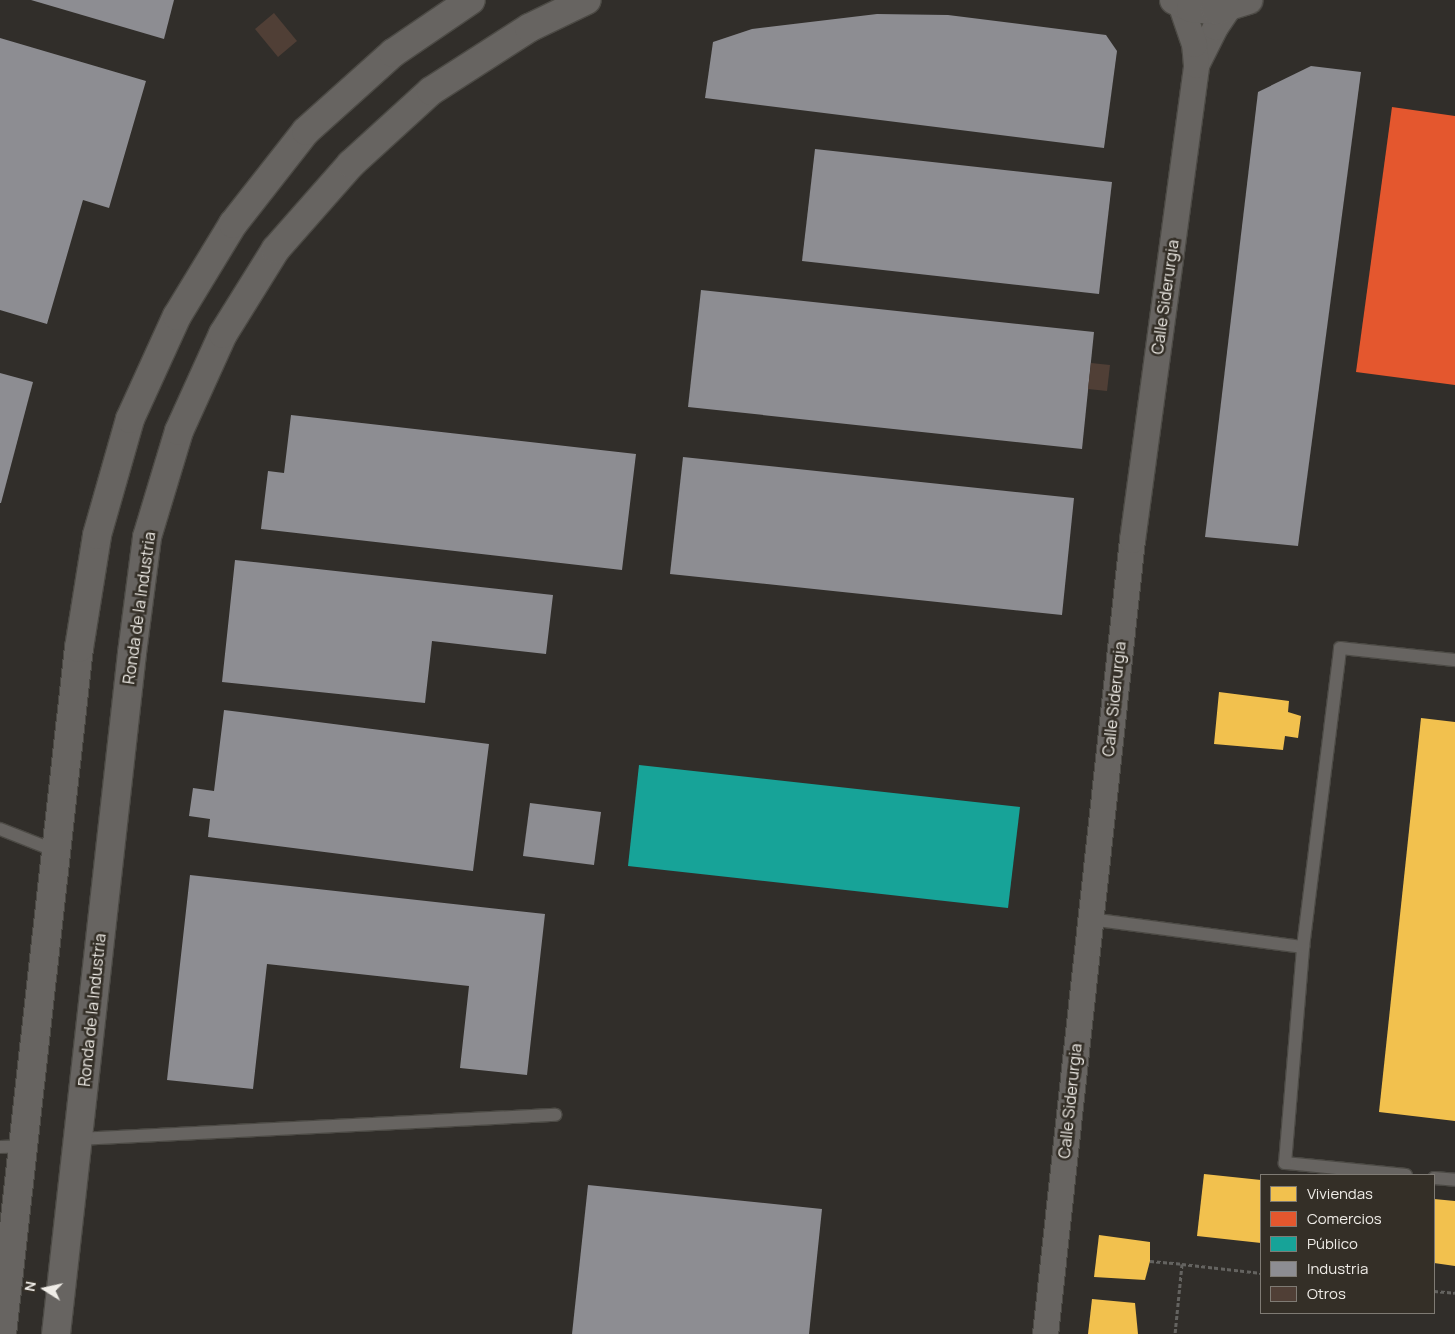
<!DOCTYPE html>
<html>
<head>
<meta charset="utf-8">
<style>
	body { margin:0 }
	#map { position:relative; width:1455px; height:1334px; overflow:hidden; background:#312e2a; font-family:Manrope,sans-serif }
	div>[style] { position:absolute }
	.homes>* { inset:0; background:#f2c14e }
	.shops>* { inset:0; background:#e4572e }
	.public>* { inset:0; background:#17a398 }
	.industry>* { inset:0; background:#8d8d92 }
	.building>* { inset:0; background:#503f36 }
	.path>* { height:3px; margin-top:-1.5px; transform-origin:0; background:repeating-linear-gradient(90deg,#646360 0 4px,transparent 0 6.5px) }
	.roads { filter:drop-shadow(1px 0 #4c4a45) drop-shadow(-1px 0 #4c4a45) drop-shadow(0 1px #4c4a45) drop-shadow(0 -1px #4c4a45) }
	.service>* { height:12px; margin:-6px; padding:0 6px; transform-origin:6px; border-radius:6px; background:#676461 }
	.minor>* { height:25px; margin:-12.5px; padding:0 12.5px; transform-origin:12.5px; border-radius:12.5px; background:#676461 }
	.tertiary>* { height:28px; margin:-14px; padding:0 14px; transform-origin:14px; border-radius:14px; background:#676461 }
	span { translate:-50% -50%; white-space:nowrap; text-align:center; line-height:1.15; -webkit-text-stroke:5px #342f27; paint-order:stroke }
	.street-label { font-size:16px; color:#efece7 }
	.legend { position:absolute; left:1260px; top:1174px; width:175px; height:140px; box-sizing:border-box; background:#342f27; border:1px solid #7f7b74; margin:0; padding:6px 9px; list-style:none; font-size:15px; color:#efece7 }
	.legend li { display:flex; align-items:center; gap:10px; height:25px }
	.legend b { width:25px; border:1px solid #7f7b74 }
	.north { position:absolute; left:20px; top:1264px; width:50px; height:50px; -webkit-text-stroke:4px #342f27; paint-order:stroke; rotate:280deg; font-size:14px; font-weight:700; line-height:20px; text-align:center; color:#efece7 }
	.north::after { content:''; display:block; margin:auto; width:18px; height:22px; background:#efece7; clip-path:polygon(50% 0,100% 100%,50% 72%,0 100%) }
</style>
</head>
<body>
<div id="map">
	<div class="homes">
		<i style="clip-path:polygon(1219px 692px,1289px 701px,1288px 712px,1301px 716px,1298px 738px,1285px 736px,1283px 750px,1214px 744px)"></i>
		<i style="clip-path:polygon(1421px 718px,1455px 722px,1455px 1121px,1379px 1112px)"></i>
		<i style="clip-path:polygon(1204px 1174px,1261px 1180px,1261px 1243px,1197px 1236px)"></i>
		<i style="clip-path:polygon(1434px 1199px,1455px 1201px,1455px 1266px,1434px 1263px)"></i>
		<i style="clip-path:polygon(1099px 1235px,1150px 1242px,1150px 1261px,1145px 1280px,1094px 1277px)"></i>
		<i style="clip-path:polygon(1092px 1299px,1135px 1303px,1138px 1334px,1088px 1334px)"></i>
	</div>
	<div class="shops">
		<i style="clip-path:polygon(1392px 107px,1455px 116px,1455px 385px,1356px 372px)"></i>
	</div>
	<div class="public">
		<i style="clip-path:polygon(639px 765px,1020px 807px,1008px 908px,628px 866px)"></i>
	</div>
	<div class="industry">
		<i style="clip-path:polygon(31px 0,174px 0,164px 39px)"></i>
		<i style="clip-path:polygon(877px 14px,948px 15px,1106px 35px,1117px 51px,1104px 148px,705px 98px,713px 42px,752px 29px)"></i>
		<i style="clip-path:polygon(0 38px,146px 81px,109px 208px,83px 200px,47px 324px,0 310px)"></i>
		<i style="clip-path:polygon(1311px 66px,1361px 72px,1298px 546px,1205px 537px,1258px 92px)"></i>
		<i style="clip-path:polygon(815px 149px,1112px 182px,1099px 294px,802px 261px)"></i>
		<i style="clip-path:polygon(701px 290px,1094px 332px,1082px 449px,688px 407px)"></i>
		<i style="clip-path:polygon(0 373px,33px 382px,1px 503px,0 503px)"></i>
		<i style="clip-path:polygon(291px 415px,636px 454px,622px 570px,261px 529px,268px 471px,284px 473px)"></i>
		<i style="clip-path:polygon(683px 457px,1074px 498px,1062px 615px,670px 574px)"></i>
		<i style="clip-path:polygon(235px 560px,553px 595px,546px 654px,432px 641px,425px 703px,222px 682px)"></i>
		<i style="clip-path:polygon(224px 710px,489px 744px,473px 871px,208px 837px,210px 819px,189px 816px,193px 788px,214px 791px)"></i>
		<i style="clip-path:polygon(530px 803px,601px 812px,594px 865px,523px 856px)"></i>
		<i style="clip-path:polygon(190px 875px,545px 914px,527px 1075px,460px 1068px,469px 986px,267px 964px,253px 1089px,167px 1080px)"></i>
		<i style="clip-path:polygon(588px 1185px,822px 1209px,809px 1334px,572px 1334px)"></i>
	</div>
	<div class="building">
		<i style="clip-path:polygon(274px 13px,297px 41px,278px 57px,255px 29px)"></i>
		<i style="clip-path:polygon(1091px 363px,1110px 365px,1107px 391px,1088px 389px)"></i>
	</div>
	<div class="path">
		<i style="left:1150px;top:1261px;width:32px;rotate:5deg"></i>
		<i style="left:1182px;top:1264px;width:70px;rotate:95.7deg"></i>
		<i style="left:1182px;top:1264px;width:80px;rotate:6.5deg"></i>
		<i style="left:1434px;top:1291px;width:21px;rotate:5deg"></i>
	</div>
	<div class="roads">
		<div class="service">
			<i style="left:0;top:829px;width:60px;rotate:21.4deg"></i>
			<i style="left:1090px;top:919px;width:215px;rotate:7.5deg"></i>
			<i style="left:78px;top:1139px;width:478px;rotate:-2.9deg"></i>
			<i style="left:0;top:1147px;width:23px;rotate:-2deg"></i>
			<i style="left:1406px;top:1175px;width:122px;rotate:-174.3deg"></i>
			<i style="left:1285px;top:1163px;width:217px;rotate:-85.2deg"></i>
			<i style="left:1303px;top:947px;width:301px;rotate:-82.9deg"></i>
			<i style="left:1340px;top:648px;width:116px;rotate:6deg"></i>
			<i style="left:1434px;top:1178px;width:21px;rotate:5deg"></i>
		</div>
		<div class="minor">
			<i style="left:1196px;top:65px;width:42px;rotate:-63.4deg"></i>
			<i style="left:1215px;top:27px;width:23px;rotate:-56deg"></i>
			<i style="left:1045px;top:1334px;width:799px;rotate:-83.75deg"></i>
			<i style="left:1132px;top:540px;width:479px;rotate:-82.3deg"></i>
			<i style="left:1196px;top:65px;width:21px;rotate:-95deg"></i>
			<i style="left:1194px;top:44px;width:43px;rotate:-108.9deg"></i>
		</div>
		<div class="tertiary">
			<i style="left:1174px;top:0;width:19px;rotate:25deg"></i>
			<i style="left:1191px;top:8px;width:25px;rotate:5deg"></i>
			<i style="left:1216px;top:10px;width:34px;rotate:-17deg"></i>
			<i style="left:2px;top:1334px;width:690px;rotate:-83.6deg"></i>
			<i style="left:79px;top:648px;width:114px;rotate:-80.9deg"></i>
			<i style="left:97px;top:535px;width:121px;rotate:-74.1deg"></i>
			<i style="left:130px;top:419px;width:113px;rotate:-65.5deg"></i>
			<i style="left:177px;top:316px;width:108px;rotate:-58.7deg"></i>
			<i style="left:233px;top:224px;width:118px;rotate:-51.9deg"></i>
			<i style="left:306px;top:131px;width:117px;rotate:-41.9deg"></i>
			<i style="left:393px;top:53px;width:94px;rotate:-34.2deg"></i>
			<i style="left:56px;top:1334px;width:685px;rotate:-83.63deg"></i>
			<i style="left:132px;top:653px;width:117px;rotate:-82.6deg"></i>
			<i style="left:147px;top:537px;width:111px;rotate:-73.2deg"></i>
			<i style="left:179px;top:431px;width:107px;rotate:-65.6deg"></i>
			<i style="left:223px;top:334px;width:100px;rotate:-58.1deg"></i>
			<i style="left:276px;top:249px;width:113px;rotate:-48.6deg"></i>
			<i style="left:351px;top:164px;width:108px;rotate:-42.4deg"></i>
			<i style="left:431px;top:91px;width:117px;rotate:-32.7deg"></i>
			<i style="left:529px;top:28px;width:64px;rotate:-25.8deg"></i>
		</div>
	</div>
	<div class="street-label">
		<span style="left:1165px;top:297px;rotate:-82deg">Calle Siderurgia</span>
		<span style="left:139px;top:608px;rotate:-82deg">Ronda de la Industria</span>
		<span style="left:1114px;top:699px;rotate:-84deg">Calle Siderurgia</span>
		<span style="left:92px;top:1010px;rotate:-84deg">Ronda de la Industria</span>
		<span style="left:1070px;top:1101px;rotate:-84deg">Calle Siderurgia</span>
	</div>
	<ul class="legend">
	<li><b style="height:14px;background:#f2c14e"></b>Viviendas</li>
	<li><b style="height:14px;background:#e4572e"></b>Comercios</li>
	<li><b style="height:14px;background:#17a398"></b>Público</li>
	<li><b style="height:14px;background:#8d8d92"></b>Industria</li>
	<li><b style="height:14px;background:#503f36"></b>Otros</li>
	</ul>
	<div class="north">N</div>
</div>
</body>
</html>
